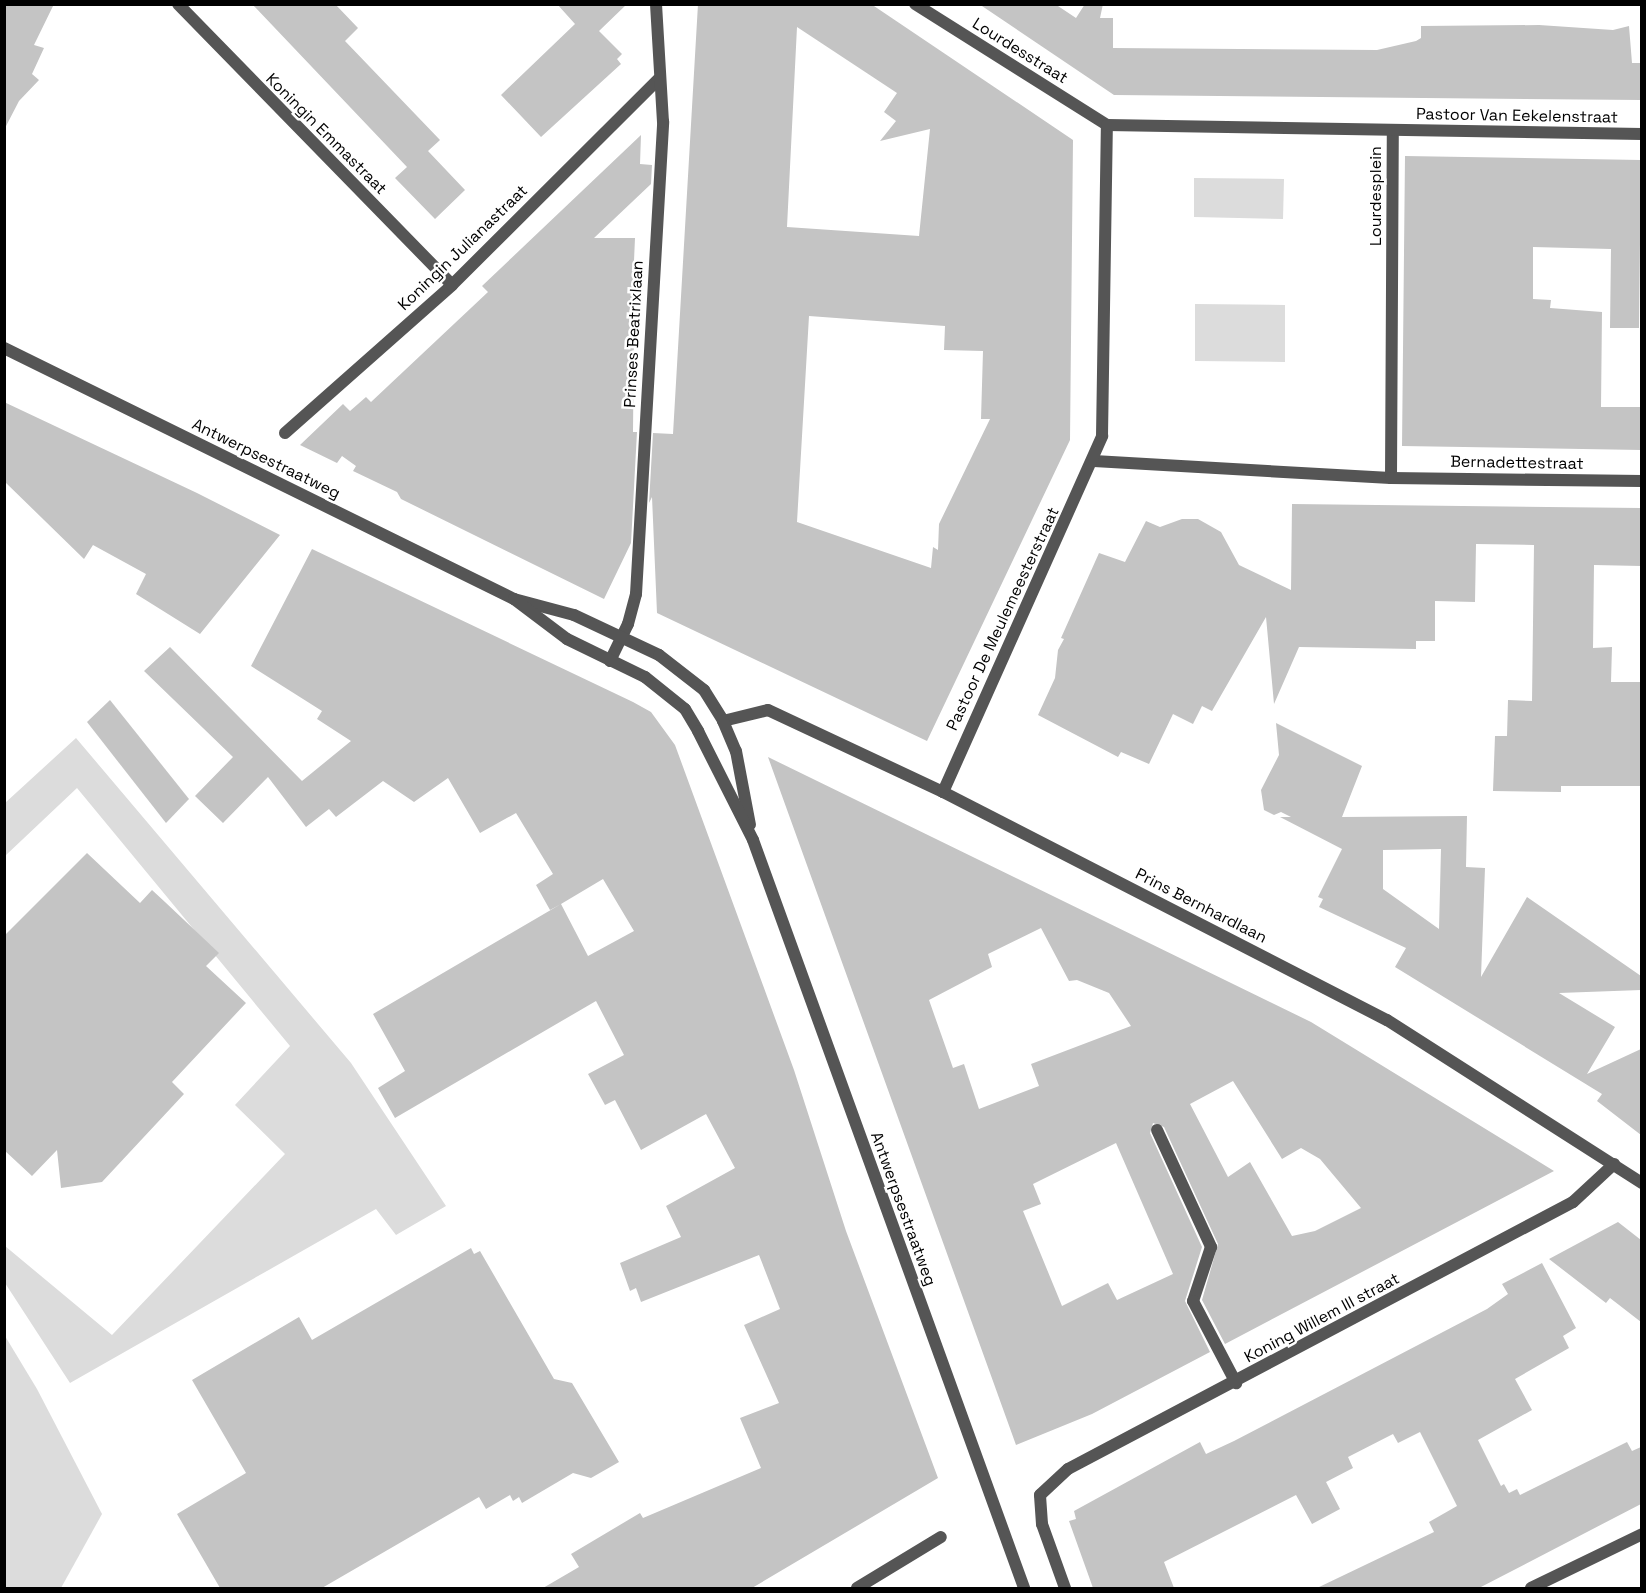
<!DOCTYPE html>
<html>
<head>
<meta charset="utf-8">
<style>
	body { margin:0 }
	#map { position:relative; width:1646px; height:1593px; overflow:hidden; background:#fff; font-family:"Space Grotesk",sans-serif }
	div>[style] { position:absolute }
	.green>* { inset:0; background:#dcdcdc }
	.building>* { inset:0; background:#c4c4c4 }
	.service>* { height:12px; margin:-6px; padding:0 6px; transform-origin:6px; border-radius:6px; background:#555 }
	.minor>* { height:12px; margin:-6px; padding:0 6px; transform-origin:6px; border-radius:6px; background:#555 }
	.tertiary>* { height:12px; margin:-6px; padding:0 6px; transform-origin:6px; border-radius:6px; background:#555 }
	span { translate:-50% -50%; white-space:nowrap; text-align:center; line-height:1.15; -webkit-text-stroke:5px #fff; paint-order:stroke }
	.street-label { font-size:16px; color:#000 }
	.frame { position:absolute; inset:0; border:6px solid #000; pointer-events:none }
</style>
</head>
<body>
<div id="map">
	<div class="green">
		<i style="clip-path:polygon(1194px 178px,1284px 179px,1283px 219px,1194px 217px)"></i>
		<i style="clip-path:polygon(1195px 304px,1285px 305px,1285px 362px,1195px 361px)"></i>
		<i style="clip-path:polygon(76px 738px,351px 1063px,446px 1206px,396px 1235px,376px 1209px,70px 1383px,5px 1283px,5px 1246px,112px 1335px,285px 1154px,235px 1105px,290px 1046px,77px 788px,5px 856px,5px 803px)"></i>
		<i style="clip-path:polygon(5px 1336px,37px 1389px,102px 1514px,61px 1588px,5px 1588px)"></i>
	</div>
	<div class="building">
		<i style="clip-path:polygon(4px 4px,54px 4px,34px 45px,44px 48px,32px 74px,39px 80px,19px 101px,4px 130px)"></i>
		<i style="clip-path:polygon(252px 4px,335px 4px,358px 28px,345px 41px,440px 140px,428px 151px,465px 190px,435px 219px,395px 178px,407px 167px)"></i>
		<i style="clip-path:polygon(557px 4px,627px 4px,599px 31px,622px 54px,617px 59px,621px 64px,541px 137px,501px 95px,575px 24px)"></i>
		<i style="clip-path:polygon(evenodd,698px 4px,871px 4px,1073px 140px,1070px 440px,927px 741px,657px 613px,652px 497px,649px 503px,653px 433px,673px 434px,698px 4px,797px 27px,897px 93px,884px 112px,896px 121px,880px 141px,930px 129px,919px 236px,787px 227px,797px 27px,698px 4px,809px 316px,945px 326px,944px 350px,983px 351px,981px 419px,990px 419px,939px 524px,938px 550px,933px 547px,931px 568px,797px 522px,809px 316px)"></i>
		<i style="clip-path:polygon(979px 4px,1055px 4px,1076px 18px,1085px 4px,1103px 4px,1100px 18px,1113px 18px,1113px 48px,1377px 50px,1416px 41px,1421px 38px,1421px 26px,1539px 25px,1613px 30px,1629px 26px,1632px 63px,1641px 63px,1641px 100px,1114px 95px)"></i>
		<i style="clip-path:polygon(641px 135px,640px 164px,652px 165px,651px 184px,594px 238px,635px 238px,631px 330px,634px 330px,633px 432px,637px 432px,631px 543px,604px 599px,401px 499px,397px 492px,353px 471px,356px 466px,342px 456px,337px 463px,300px 445px,343px 404px,350px 411px,366px 397px,371px 402px,488px 292px,482px 286px)"></i>
		<i style="clip-path:polygon(1405px 156px,1641px 160px,1639px 328px,1610px 328px,1611px 249px,1533px 247px,1533px 299px,1551px 300px,1550px 308px,1602px 312px,1601px 407px,1641px 407px,1641px 450px,1402px 446px)"></i>
		<i style="clip-path:polygon(4px 402px,197px 493px,280px 535px,200px 634px,136px 594px,146px 574px,93px 545px,84px 559px,4px 481px)"></i>
		<i style="clip-path:polygon(1292px 504px,1641px 508px,1641px 566px,1594px 565px,1593px 648px,1612px 647px,1611px 682px,1641px 682px,1641px 786px,1561px 786px,1561px 792px,1493px 791px,1495px 736px,1507px 736px,1508px 700px,1532px 701px,1534px 545px,1476px 544px,1475px 602px,1435px 601px,1435px 641px,1416px 641px,1416px 649px,1299px 647px,1274px 704px,1266px 617px,1212px 711px,1202px 706px,1193px 724px,1173px 714px,1149px 764px,1121px 752px,1118px 757px,1038px 715px,1055px 678px,1058px 650px,1064px 639px,1061px 638px,1099px 553px,1125px 562px,1146px 521px,1160px 527px,1182px 519px,1198px 519px,1221px 532px,1239px 565px,1291px 590px)"></i>
		<i style="clip-path:polygon(evenodd,312px 549px,633px 702px,651px 712px,675px 745px,794px 1070px,846px 1231px,938px 1478px,752px 1588px,543px 1588px,579px 1567px,571px 1554px,640px 1513px,643px 1518px,761px 1468px,740px 1418px,779px 1403px,744px 1325px,780px 1309px,759px 1255px,641px 1302px,636px 1288px,630px 1291px,620px 1263px,681px 1237px,666px 1206px,735px 1168px,706px 1114px,641px 1150px,615px 1100px,605px 1105px,588px 1074px,624px 1055px,596px 1001px,395px 1118px,378px 1088px,405px 1071px,373px 1014px,561px 904px,550px 910px,536px 885px,553px 874px,516px 813px,480px 833px,448px 778px,414px 802px,383px 781px,336px 817px,329px 809px,306px 827px,268px 777px,223px 823px,195px 796px,233px 757px,144px 671px,170px 647px,302px 781px,351px 741px,317px 719px,322px 711px,251px 666px,312px 549px,603px 879px,634px 931px,588px 956px,561px 904px,603px 879px)"></i>
		<i style="clip-path:polygon(110px 700px,189px 799px,166px 823px,87px 722px)"></i>
		<i style="clip-path:polygon(evenodd,1276px 723px,1362px 766px,1342px 817px,1467px 816px,1466px 867px,1485px 868px,1481px 977px,1527px 897px,1641px 976px,1641px 990px,1559px 993px,1615px 1027px,1587px 1074px,1641px 1049px,1641px 1135px,1597px 1101px,1602px 1094px,1395px 967px,1406px 948px,1319px 907px,1323px 899px,1318px 897px,1342px 849px,1280px 817px,1291px 817px,1281px 812px,1274px 815px,1264px 810px,1261px 790px,1279px 755px,1276px 723px,1441px 849px,1439px 929px,1383px 889px,1383px 850px,1441px 849px)"></i>
		<i style="clip-path:polygon(evenodd,768px 757px,1311px 1022px,1554px 1171px,1225px 1344px,1202px 1300px,1218px 1244px,1164px 1127px,1153px 1123px,1150px 1133px,1202px 1247px,1185px 1301px,1210px 1352px,1092px 1414px,1016px 1445px,768px 757px,1041px 928px,1069px 981px,1077px 980px,1109px 993px,1131px 1026px,1031px 1064px,1039px 1086px,979px 1109px,964px 1064px,953px 1068px,929px 1000px,992px 967px,988px 954px,1041px 928px,768px 757px,1233px 1081px,1282px 1159px,1301px 1148px,1320px 1159px,1361px 1208px,1315px 1231px,1292px 1236px,1250px 1162px,1228px 1177px,1190px 1104px,1233px 1081px,768px 757px,1116px 1143px,1173px 1274px,1117px 1300px,1108px 1283px,1062px 1306px,1023px 1211px,1041px 1204px,1033px 1184px,1116px 1143px)"></i>
		<i style="clip-path:polygon(87px 853px,140px 903px,152px 890px,165px 902px,219px 953px,206px 966px,246px 1003px,172px 1082px,184px 1094px,102px 1182px,61px 1188px,57px 1150px,32px 1176px,4px 1150px,4px 936px)"></i>
		<i style="clip-path:polygon(1618px 1222px,1641px 1240px,1641px 1322px,1610px 1298px,1606px 1303px,1549px 1259px)"></i>
		<i style="clip-path:polygon(471px 1248px,474px 1254px,480px 1251px,554px 1379px,572px 1383px,619px 1462px,591px 1478px,573px 1473px,522px 1503px,519px 1497px,513px 1501px,510px 1495px,486px 1509px,479px 1497px,322px 1588px,220px 1588px,177px 1514px,246px 1473px,192px 1380px,299px 1317px,312px 1340px)"></i>
		<i style="clip-path:polygon(1542px 1263px,1576px 1328px,1563px 1336px,1569px 1348px,1515px 1379px,1532px 1410px,1478px 1440px,1501px 1486px,1504px 1484px,1509px 1493px,1517px 1489px,1520px 1495px,1627px 1442px,1632px 1451px,1641px 1447px,1641px 1504px,1479px 1588px,1317px 1588px,1434px 1532px,1429px 1522px,1457px 1506px,1420px 1432px,1398px 1443px,1393px 1434px,1348px 1457px,1353px 1468px,1326px 1482px,1340px 1509px,1312px 1524px,1296px 1495px,1164px 1562px,1174px 1588px,1093px 1588px,1069px 1521px,1076px 1519px,1074px 1511px,1200px 1442px,1206px 1454px,1234px 1441px,1487px 1309px,1508px 1294px,1502px 1284px)"></i>
	</div>
	<div class="service">
		<i style="left:1157px;top:1130px;width:129px;rotate:65.2deg"></i>
		<i style="left:1211px;top:1247px;width:57px;rotate:108.4deg"></i>
		<i style="left:1193px;top:1301px;width:93px;rotate:62.3deg"></i>
	</div>
	<div class="minor">
		<i style="left:178px;top:4px;width:392px;rotate:45.7deg"></i>
		<i style="left:915px;top:4px;width:227px;rotate:32.2deg"></i>
		<i style="left:285px;top:433px;width:223px;rotate:-41.5deg"></i>
		<i style="left:452px;top:285px;width:291px;rotate:-44.9deg"></i>
		<i style="left:1094px;top:461px;width:297px;rotate:3.3deg"></i>
		<i style="left:1391px;top:478px;width:347px;rotate:-89.7deg"></i>
		<i style="left:1391px;top:478px;width:251px;rotate:0.7deg"></i>
		<i style="left:610px;top:661px;width:41px;rotate:-64.1deg"></i>
		<i style="left:628px;top:624px;width:31px;rotate:-75deg"></i>
		<i style="left:636px;top:594px;width:473px;rotate:-86.7deg"></i>
		<i style="left:663px;top:122px;width:118px;rotate:-93.4deg"></i>
		<i style="left:723px;top:721px;width:46px;rotate:-13.7deg"></i>
		<i style="left:768px;top:710px;width:193px;rotate:25.1deg"></i>
		<i style="left:943px;top:792px;width:499px;rotate:27.2deg"></i>
		<i style="left:1387px;top:1020px;width:303px;rotate:32.6deg"></i>
		<i style="left:943px;top:792px;width:390px;rotate:-65.9deg"></i>
		<i style="left:1102px;top:436px;width:311px;rotate:-89.1deg"></i>
		<i style="left:1107px;top:125px;width:535px;rotate:0.96deg"></i>
		<i style="left:857px;top:1588px;width:98px;rotate:-31.3deg"></i>
		<i style="left:1065px;top:1588px;width:68px;rotate:-109.8deg"></i>
		<i style="left:1042px;top:1524px;width:29px;rotate:-94deg"></i>
		<i style="left:1040px;top:1495px;width:38px;rotate:-43deg"></i>
		<i style="left:1068px;top:1469px;width:571px;rotate:-27.87deg"></i>
		<i style="left:1573px;top:1202px;width:56px;rotate:-42.8deg"></i>
		<i style="left:1531px;top:1588px;width:123px;rotate:-25.9deg"></i>
	</div>
	<div class="tertiary">
		<i style="left:4px;top:348px;width:568px;rotate:26.2deg"></i>
		<i style="left:514px;top:599px;width:62px;rotate:14.9deg"></i>
		<i style="left:574px;top:615px;width:94px;rotate:25.2deg"></i>
		<i style="left:659px;top:655px;width:57px;rotate:37.9deg"></i>
		<i style="left:704px;top:690px;width:36px;rotate:58deg"></i>
		<i style="left:723px;top:721px;width:33px;rotate:67deg"></i>
		<i style="left:736px;top:751px;width:75px;rotate:79.3deg"></i>
		<i style="left:514px;top:599px;width:66px;rotate:37deg"></i>
		<i style="left:567px;top:639px;width:87px;rotate:26deg"></i>
		<i style="left:645px;top:677px;width:51px;rotate:38.7deg"></i>
		<i style="left:685px;top:709px;width:26px;rotate:59deg"></i>
		<i style="left:698px;top:731px;width:122px;rotate:63.2deg"></i>
		<i style="left:753px;top:840px;width:796px;rotate:70.08deg"></i>
	</div>
	<div class="street-label">
		<span style="left:1020px;top:51px;rotate:32deg">Lourdesstraat</span>
		<span style="left:1517px;top:116px;rotate:1deg">Pastoor Van Eekelenstraat</span>
		<span style="left:326px;top:134px;rotate:45deg">Koningin Emmastraat</span>
		<span style="left:1376px;top:196px;rotate:-90deg">Lourdesplein</span>
		<span style="left:463px;top:248px;rotate:-44deg">Koningin Julianastraat</span>
		<span style="left:634px;top:334px;rotate:-87deg">Prinses Beatrixlaan</span>
		<span style="left:266px;top:459px;rotate:26deg">Antwerpsestraatweg</span>
		<span style="left:1517px;top:463px;rotate:1deg">Bernadettestraat</span>
		<span style="left:1003px;top:619px;rotate:-65deg">Pastoor De Meulemeesterstraat</span>
		<span style="left:1201px;top:906px;rotate:27deg">Prins Bernhardlaan</span>
		<span style="left:903px;top:1209px;rotate:70deg">Antwerpsestraatweg</span>
		<span style="left:1322px;top:1318px;rotate:-28deg">Koning Willem III straat</span>
	</div>
	<div class="frame"></div>
</div>
</body>
</html>
